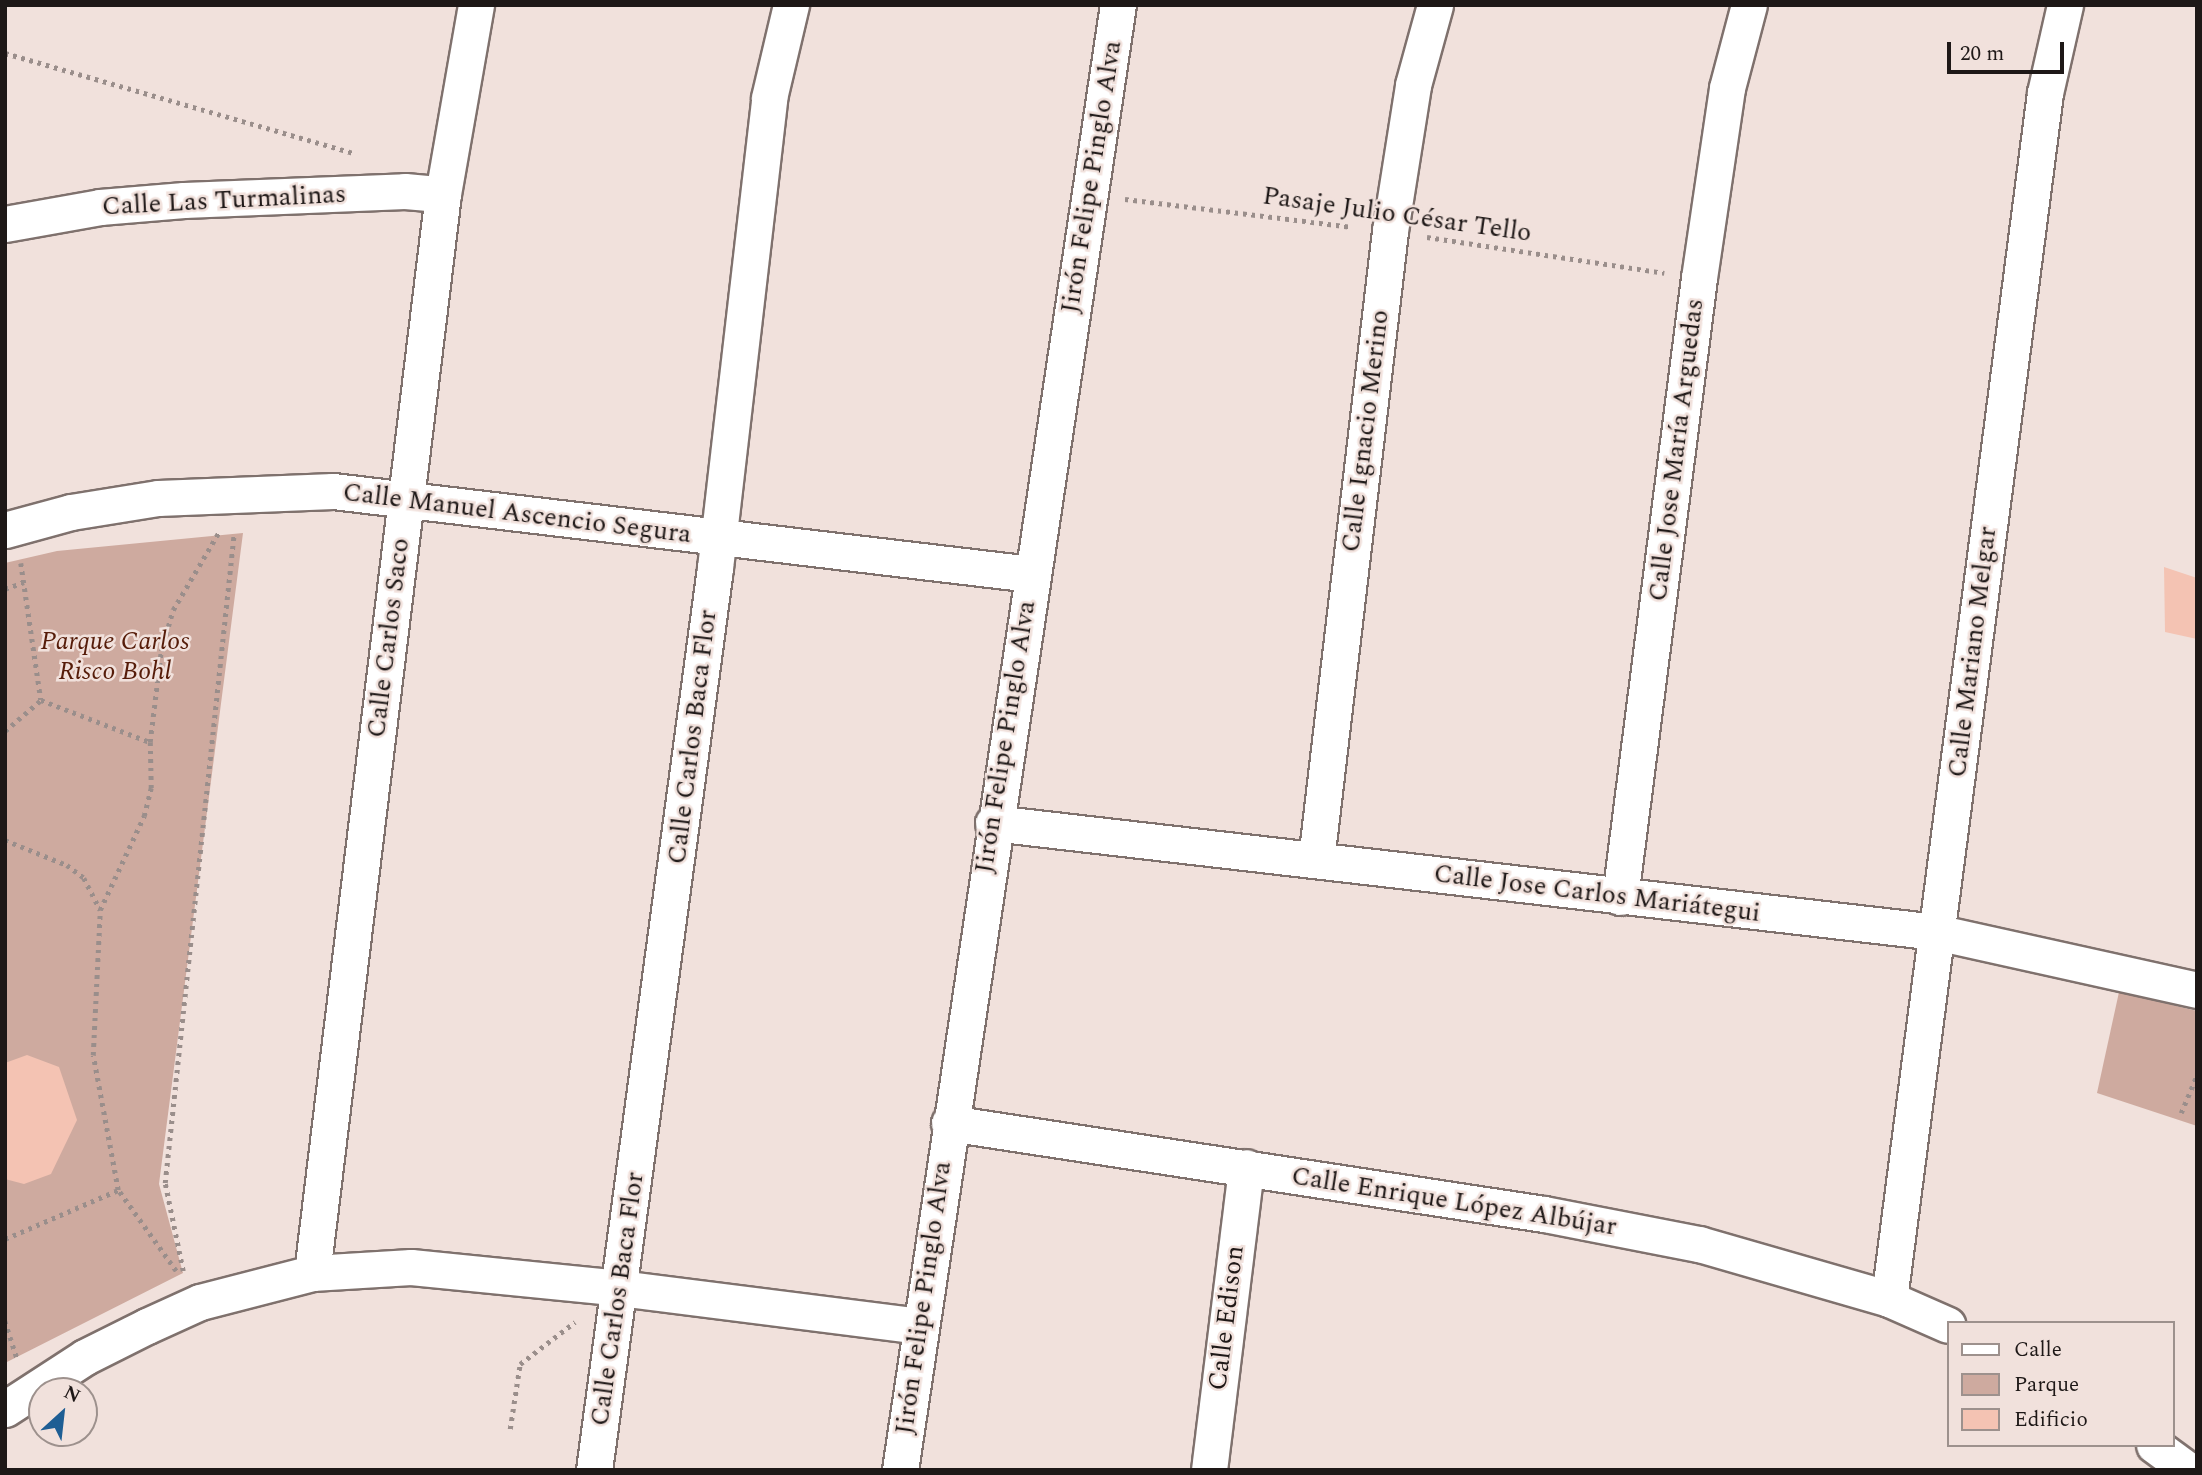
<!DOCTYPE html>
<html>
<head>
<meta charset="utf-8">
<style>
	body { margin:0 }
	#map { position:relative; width:2202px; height:1475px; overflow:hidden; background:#f1e1dc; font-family:Spectral,serif }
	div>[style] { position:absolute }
	.green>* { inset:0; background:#ceaa9f }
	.building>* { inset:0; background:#f4c3b3 }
	.path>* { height:4.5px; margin-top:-2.25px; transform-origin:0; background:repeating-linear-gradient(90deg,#9a8e8b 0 3.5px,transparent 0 8.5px) }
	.roads { filter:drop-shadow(2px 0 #7f716d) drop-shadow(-2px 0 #7f716d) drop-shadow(0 2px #7f716d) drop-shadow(0 -2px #7f716d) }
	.street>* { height:35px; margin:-17.5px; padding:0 17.5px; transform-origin:17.5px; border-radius:17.5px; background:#fff }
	span { translate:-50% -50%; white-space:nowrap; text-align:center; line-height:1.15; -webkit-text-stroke:5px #f1e1dc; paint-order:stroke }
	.street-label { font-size:26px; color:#1e1817 }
	.park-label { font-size:26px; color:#561c09; font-style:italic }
	.frame { position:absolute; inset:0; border:7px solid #1e1817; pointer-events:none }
	.legend { position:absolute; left:1947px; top:1321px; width:228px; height:126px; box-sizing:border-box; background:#f1e1dc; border:2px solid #9d918d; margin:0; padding:9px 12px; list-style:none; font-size:21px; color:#1e1817 }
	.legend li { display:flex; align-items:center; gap:14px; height:35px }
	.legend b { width:35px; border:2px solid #9d918d }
	.north { position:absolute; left:28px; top:1377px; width:70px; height:70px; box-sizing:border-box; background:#f1e1dc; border:2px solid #9d918d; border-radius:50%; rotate:27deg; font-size:19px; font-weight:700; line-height:28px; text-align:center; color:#1e1817 }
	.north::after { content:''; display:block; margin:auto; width:24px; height:32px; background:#1e5e94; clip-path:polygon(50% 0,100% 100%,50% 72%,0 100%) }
	.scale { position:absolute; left:1947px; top:42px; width:117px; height:32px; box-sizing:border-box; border:4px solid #1e1817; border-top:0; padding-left:9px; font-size:21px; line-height:24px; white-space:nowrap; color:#1e1817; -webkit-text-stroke:5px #f1e1dc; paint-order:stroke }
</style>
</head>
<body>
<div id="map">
	<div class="green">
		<i style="clip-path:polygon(243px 533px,159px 1184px,183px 1273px,5px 1363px,5px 563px,57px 551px)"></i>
		<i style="clip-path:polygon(2119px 992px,2197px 1011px,2197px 1126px,2097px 1093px)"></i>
	</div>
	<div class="building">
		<i style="clip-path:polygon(2164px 567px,2197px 578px,2197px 639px,2165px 632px)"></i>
		<i style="clip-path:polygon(27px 1055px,59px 1067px,77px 1120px,51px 1174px,24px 1184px,5px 1179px,5px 1063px)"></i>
	</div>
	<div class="path">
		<i style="left:5px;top:53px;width:363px;rotate:16deg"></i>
		<i style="left:1125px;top:199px;width:229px;rotate:7deg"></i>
		<i style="left:1427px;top:237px;width:240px;rotate:8.6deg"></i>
		<i style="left:21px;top:563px;width:138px;rotate:81.7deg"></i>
		<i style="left:41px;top:700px;width:117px;rotate:21.1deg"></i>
		<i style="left:5px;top:589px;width:20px;rotate:-20deg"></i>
		<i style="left:5px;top:731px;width:48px;rotate:-40.7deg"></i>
		<i style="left:5px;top:840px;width:67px;rotate:22deg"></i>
		<i style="left:67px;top:865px;width:21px;rotate:37deg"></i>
		<i style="left:84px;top:878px;width:36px;rotate:63deg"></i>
		<i style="left:2181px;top:1113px;width:41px;rotate:-67.2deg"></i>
		<i style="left:5px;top:1239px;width:123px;rotate:-23.4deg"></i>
		<i style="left:176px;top:1271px;width:100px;rotate:-125.6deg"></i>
		<i style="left:118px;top:1190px;width:137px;rotate:-100.5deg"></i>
		<i style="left:93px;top:1055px;width:145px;rotate:-87.2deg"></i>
		<i style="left:100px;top:910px;width:104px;rotate:-64.9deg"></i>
		<i style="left:144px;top:816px;width:29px;rotate:-76deg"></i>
		<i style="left:151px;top:788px;width:46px;rotate:-91.2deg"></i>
		<i style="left:150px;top:742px;width:92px;rotate:-83.1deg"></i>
		<i style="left:161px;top:651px;width:43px;rotate:-73.7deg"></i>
		<i style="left:173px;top:610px;width:91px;rotate:-59.5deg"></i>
		<i style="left:183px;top:1271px;width:90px;rotate:-101.6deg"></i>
		<i style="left:165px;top:1183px;width:654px;rotate:-83.94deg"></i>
		<i style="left:5px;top:1321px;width:39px;rotate:72deg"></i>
		<i style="left:510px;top:1429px;width:66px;rotate:-81.3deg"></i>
		<i style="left:520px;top:1364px;width:69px;rotate:-37.4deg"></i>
	</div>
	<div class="roads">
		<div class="street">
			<i style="left:5px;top:224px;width:97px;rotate:-10.1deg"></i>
			<i style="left:100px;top:207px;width:84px;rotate:-4.8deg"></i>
			<i style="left:184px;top:200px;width:221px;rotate:-2.3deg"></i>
			<i style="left:405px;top:191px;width:38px;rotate:5deg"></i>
			<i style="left:5px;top:530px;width:68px;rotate:-15.3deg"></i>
			<i style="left:71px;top:512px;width:88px;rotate:-9.1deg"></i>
			<i style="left:158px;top:498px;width:175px;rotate:-2.3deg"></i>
			<i style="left:333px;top:491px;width:703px;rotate:6.78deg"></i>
			<i style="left:993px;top:823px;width:949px;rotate:6.59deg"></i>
			<i style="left:1936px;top:932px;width:267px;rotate:12.5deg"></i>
			<i style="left:1316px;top:860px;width:633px;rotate:-83.29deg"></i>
			<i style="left:1390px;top:231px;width:148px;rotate:-81deg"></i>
			<i style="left:1413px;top:85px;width:83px;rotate:-74.6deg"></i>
			<i style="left:1620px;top:897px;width:624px;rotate:-82.73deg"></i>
			<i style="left:1699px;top:278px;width:192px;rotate:-81.6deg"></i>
			<i style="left:1727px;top:88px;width:86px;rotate:-75.2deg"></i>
			<i style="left:949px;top:1123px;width:602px;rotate:8.7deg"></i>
			<i style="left:1544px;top:1214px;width:158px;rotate:11deg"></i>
			<i style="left:1699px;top:1244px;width:198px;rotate:16.1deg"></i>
			<i style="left:1889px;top:1299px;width:64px;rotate:23.8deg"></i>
			<i style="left:312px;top:1273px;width:1087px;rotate:-83.08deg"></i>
			<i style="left:443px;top:194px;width:192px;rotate:-80.1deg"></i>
			<i style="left:1889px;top:1299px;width:1216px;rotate:-82.63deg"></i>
			<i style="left:2045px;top:93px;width:90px;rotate:-77.2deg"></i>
			<i style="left:5px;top:1409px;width:95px;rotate:-33deg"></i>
			<i style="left:85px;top:1357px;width:69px;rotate:-26.6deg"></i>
			<i style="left:147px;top:1326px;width:58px;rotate:-24.4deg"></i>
			<i style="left:200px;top:1302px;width:116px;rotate:-14.5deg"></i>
			<i style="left:312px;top:1273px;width:99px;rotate:-3.5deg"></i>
			<i style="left:411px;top:1267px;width:210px;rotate:5.7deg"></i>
			<i style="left:620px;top:1288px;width:302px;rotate:7.2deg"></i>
			<i style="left:2154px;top:1445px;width:42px;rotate:36.3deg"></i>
			<i style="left:594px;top:1470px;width:910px;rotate:-82.36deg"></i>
			<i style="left:715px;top:568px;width:473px;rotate:-83.4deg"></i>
			<i style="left:769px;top:98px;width:96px;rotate:-76.7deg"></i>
			<i style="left:900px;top:1470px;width:1481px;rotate:-81.54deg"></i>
			<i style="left:1209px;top:1470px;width:305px;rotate:-83deg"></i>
		</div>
	</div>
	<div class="street-label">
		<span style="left:1092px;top:177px;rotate:-81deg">Jirón Felipe Pinglo Alva</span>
		<span style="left:224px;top:201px;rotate:-3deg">Calle Las Turmalinas</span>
		<span style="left:1397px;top:215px;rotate:8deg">Pasaje Julio César Tello</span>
		<span style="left:1366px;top:431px;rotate:-83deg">Calle Ignacio Merino</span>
		<span style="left:1677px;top:450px;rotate:-83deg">Calle Jose María Arguedas</span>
		<span style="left:517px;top:514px;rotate:7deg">Calle Manuel Ascencio Segura</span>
		<span style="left:389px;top:638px;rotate:-83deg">Calle Carlos Saco</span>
		<span style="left:1973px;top:652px;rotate:-83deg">Calle Mariano Melgar</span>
		<span style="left:693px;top:737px;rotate:-83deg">Calle Carlos Baca Flor</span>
		<span style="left:1006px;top:737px;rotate:-81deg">Jirón Felipe Pinglo Alva</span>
		<span style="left:1597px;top:894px;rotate:7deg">Calle Jose Carlos Mariátegui</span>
		<span style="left:1454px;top:1202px;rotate:9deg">Calle Enrique López Albújar</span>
		<span style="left:924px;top:1298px;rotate:-82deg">Jirón Felipe Pinglo Alva</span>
		<span style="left:618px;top:1299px;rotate:-82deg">Calle Carlos Baca Flor</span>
		<span style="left:1227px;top:1318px;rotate:-83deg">Calle Edison</span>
	</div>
	<div class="park-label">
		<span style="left:115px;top:657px">Parque Carlos<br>Risco Bohl</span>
	</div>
	<div class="frame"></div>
	<ul class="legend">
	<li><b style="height:9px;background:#fff"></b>Calle</li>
	<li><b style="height:19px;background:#ceaa9f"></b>Parque</li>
	<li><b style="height:19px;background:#f4c3b3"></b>Edificio</li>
	</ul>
	<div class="north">N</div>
	<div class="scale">20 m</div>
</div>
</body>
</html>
